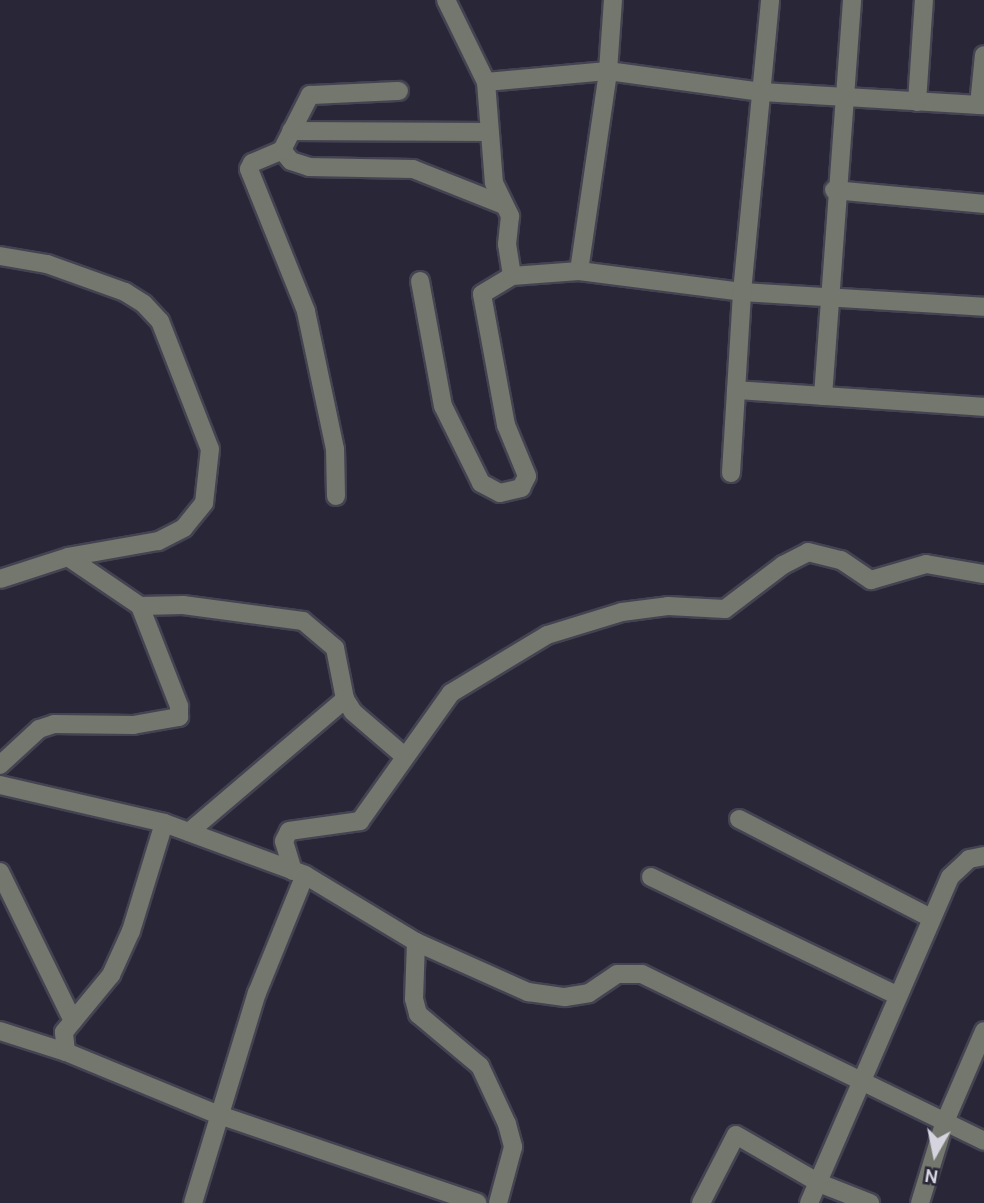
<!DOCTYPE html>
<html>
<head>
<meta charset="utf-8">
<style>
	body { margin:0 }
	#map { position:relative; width:984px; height:1203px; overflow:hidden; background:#292737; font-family:Overpass,sans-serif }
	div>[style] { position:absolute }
	.roads { filter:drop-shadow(2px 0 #444352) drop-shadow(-2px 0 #444352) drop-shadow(0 2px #444352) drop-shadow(0 -2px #444352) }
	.minor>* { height:18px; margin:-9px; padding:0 9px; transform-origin:9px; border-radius:9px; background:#74776e }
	span { translate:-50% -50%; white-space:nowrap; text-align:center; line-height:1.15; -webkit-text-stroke:6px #292737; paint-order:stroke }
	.north { position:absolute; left:900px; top:1119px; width:70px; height:70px; -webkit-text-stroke:5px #292737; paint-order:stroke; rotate:189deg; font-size:19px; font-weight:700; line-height:28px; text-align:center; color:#d4d3de }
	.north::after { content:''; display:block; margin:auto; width:24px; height:32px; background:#d4d3de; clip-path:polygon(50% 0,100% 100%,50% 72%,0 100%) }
</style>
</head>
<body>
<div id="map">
	<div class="roads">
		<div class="minor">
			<i style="left:446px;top:0;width:91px;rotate:64deg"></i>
			<i style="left:486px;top:82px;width:101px;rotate:85.5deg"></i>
			<i style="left:494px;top:183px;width:37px;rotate:64deg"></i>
			<i style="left:510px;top:216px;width:28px;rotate:96deg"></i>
			<i style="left:507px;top:244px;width:32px;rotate:81deg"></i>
			<i style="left:486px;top:82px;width:122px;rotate:-5.2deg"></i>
			<i style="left:608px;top:71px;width:155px;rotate:7.8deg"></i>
			<i style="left:762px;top:92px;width:222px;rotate:3.4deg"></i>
			<i style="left:917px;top:102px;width:102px;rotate:-86.1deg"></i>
			<i style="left:979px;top:105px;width:50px;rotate:-84.3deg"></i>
			<i style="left:291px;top:131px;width:198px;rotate:0.3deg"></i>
			<i style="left:282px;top:150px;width:14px;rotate:51deg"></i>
			<i style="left:291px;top:161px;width:19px;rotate:18deg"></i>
			<i style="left:309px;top:167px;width:104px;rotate:1.1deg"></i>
			<i style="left:413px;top:169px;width:98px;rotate:21.6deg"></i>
			<i style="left:834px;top:190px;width:151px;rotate:5.3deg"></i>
			<i style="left:0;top:256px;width:48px;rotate:9.7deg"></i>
			<i style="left:47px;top:264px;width:83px;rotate:19.7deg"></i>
			<i style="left:125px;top:292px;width:22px;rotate:32deg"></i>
			<i style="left:144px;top:304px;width:23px;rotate:47deg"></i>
			<i style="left:160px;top:321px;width:137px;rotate:68.7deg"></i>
			<i style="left:210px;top:449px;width:54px;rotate:96.3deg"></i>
			<i style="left:204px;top:503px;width:32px;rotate:129deg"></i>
			<i style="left:184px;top:528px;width:29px;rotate:153deg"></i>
			<i style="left:158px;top:541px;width:91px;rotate:169.9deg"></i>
			<i style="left:68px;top:557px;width:71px;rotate:162.1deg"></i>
			<i style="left:579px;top:271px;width:202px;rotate:-81.7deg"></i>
			<i style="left:608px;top:71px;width:71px;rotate:-86deg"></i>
			<i style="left:420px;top:281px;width:127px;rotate:79.6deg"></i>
			<i style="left:443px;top:406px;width:86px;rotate:63.7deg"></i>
			<i style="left:481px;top:483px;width:21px;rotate:28deg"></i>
			<i style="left:500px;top:493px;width:22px;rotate:-13deg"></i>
			<i style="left:521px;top:488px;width:13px;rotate:-63deg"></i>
			<i style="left:527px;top:476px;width:55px;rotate:-112.4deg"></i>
			<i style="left:506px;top:425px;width:133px;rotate:-100.4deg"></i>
			<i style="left:482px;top:294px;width:35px;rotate:-31deg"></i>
			<i style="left:512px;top:276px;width:67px;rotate:-4.3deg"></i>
			<i style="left:579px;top:271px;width:164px;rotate:7.3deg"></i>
			<i style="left:742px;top:292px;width:242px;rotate:3.5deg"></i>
			<i style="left:736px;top:390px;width:249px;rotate:3.9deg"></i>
			<i style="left:823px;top:396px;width:397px;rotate:-85.8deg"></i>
			<i style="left:731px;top:473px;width:181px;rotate:-86.5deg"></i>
			<i style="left:742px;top:292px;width:293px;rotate:-84.5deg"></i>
			<i style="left:336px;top:496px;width:47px;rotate:-91.2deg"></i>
			<i style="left:335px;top:449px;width:141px;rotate:-101.9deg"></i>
			<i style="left:306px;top:311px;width:153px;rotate:-111.9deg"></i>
			<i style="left:249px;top:169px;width:7px;rotate:-63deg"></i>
			<i style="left:252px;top:163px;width:33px;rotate:-23deg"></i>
			<i style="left:282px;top:150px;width:62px;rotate:-63deg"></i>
			<i style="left:310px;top:95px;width:89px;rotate:-2.6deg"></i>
			<i style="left:68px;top:557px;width:87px;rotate:34.2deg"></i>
			<i style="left:140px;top:606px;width:43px;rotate:-1.3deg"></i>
			<i style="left:183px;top:605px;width:121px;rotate:7.6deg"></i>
			<i style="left:303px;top:621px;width:42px;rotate:40.2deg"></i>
			<i style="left:335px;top:648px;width:52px;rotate:78.9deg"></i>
			<i style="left:345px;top:699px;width:15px;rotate:58deg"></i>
			<i style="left:353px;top:712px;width:66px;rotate:40.7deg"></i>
			<i style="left:0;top:765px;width:53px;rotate:-42.7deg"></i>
			<i style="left:39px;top:729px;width:16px;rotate:-18deg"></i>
			<i style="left:54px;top:724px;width:79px;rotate:0.7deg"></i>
			<i style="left:133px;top:725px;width:47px;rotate:-9.9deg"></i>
			<i style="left:179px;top:717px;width:11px;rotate:-90deg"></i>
			<i style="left:179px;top:706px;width:107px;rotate:-111.3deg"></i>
			<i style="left:0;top:785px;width:168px;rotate:13deg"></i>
			<i style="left:164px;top:823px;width:150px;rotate:20.2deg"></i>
			<i style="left:305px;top:875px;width:130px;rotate:31.1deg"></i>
			<i style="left:416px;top:942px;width:123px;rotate:24.1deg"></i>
			<i style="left:528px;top:992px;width:37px;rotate:8deg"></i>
			<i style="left:565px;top:997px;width:24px;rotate:-9deg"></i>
			<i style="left:589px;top:993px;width:34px;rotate:-34deg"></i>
			<i style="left:617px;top:974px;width:25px"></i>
			<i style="left:642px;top:974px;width:381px;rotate:26deg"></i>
			<i style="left:739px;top:819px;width:216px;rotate:27.3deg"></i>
			<i style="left:189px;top:832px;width:205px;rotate:-40.4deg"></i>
			<i style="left:293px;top:871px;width:31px;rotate:-107deg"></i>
			<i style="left:284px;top:841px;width:11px;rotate:-63deg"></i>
			<i style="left:289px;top:831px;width:72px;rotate:-8deg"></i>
			<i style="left:360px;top:821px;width:157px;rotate:-54.6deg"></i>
			<i style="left:451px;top:693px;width:112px;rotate:-31.1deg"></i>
			<i style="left:547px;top:635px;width:78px;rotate:-17deg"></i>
			<i style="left:622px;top:612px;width:46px;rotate:-7.4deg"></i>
			<i style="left:668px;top:606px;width:57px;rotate:3deg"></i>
			<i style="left:725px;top:609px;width:73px;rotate:-37.2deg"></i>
			<i style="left:783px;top:565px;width:28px;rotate:-27deg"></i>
			<i style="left:808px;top:552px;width:34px;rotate:14deg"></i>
			<i style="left:841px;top:560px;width:36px;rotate:34deg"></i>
			<i style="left:871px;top:580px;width:57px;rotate:-16.2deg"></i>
			<i style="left:926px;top:564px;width:59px;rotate:9.8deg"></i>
			<i style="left:0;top:872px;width:166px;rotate:63.9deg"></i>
			<i style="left:651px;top:877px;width:272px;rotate:25.7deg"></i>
			<i style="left:416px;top:942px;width:57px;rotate:92deg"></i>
			<i style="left:414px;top:999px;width:16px;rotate:75deg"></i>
			<i style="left:418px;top:1014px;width:81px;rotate:40deg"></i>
			<i style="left:480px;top:1066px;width:64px;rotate:65deg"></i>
			<i style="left:507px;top:1124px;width:24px;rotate:75deg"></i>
			<i style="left:513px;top:1147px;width:58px;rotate:105deg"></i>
			<i style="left:0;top:1031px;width:69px;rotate:17.7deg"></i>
			<i style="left:66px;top:1052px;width:165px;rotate:22.4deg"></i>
			<i style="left:219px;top:1115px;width:273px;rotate:18.8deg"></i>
			<i style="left:66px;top:1052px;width:20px;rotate:-96deg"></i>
			<i style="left:64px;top:1032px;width:74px;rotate:-50.5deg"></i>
			<i style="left:111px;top:975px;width:48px;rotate:-65.6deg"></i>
			<i style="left:131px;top:931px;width:113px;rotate:-73deg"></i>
			<i style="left:193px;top:1203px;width:220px;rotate:-73.1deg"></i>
			<i style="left:257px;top:993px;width:127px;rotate:-67.9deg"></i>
			<i style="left:701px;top:1203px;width:76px;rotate:-62.8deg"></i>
			<i style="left:736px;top:1135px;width:96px;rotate:30deg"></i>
			<i style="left:819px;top:1183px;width:55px;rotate:21.4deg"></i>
			<i style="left:809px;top:1203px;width:355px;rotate:-66.6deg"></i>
			<i style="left:950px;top:877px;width:26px;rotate:-43deg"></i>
			<i style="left:969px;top:859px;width:15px;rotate:-11deg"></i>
			<i style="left:920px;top:1203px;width:83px;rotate:-73.1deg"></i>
			<i style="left:944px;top:1124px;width:101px;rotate:-66.7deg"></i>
		</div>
	</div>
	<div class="north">N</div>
</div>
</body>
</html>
